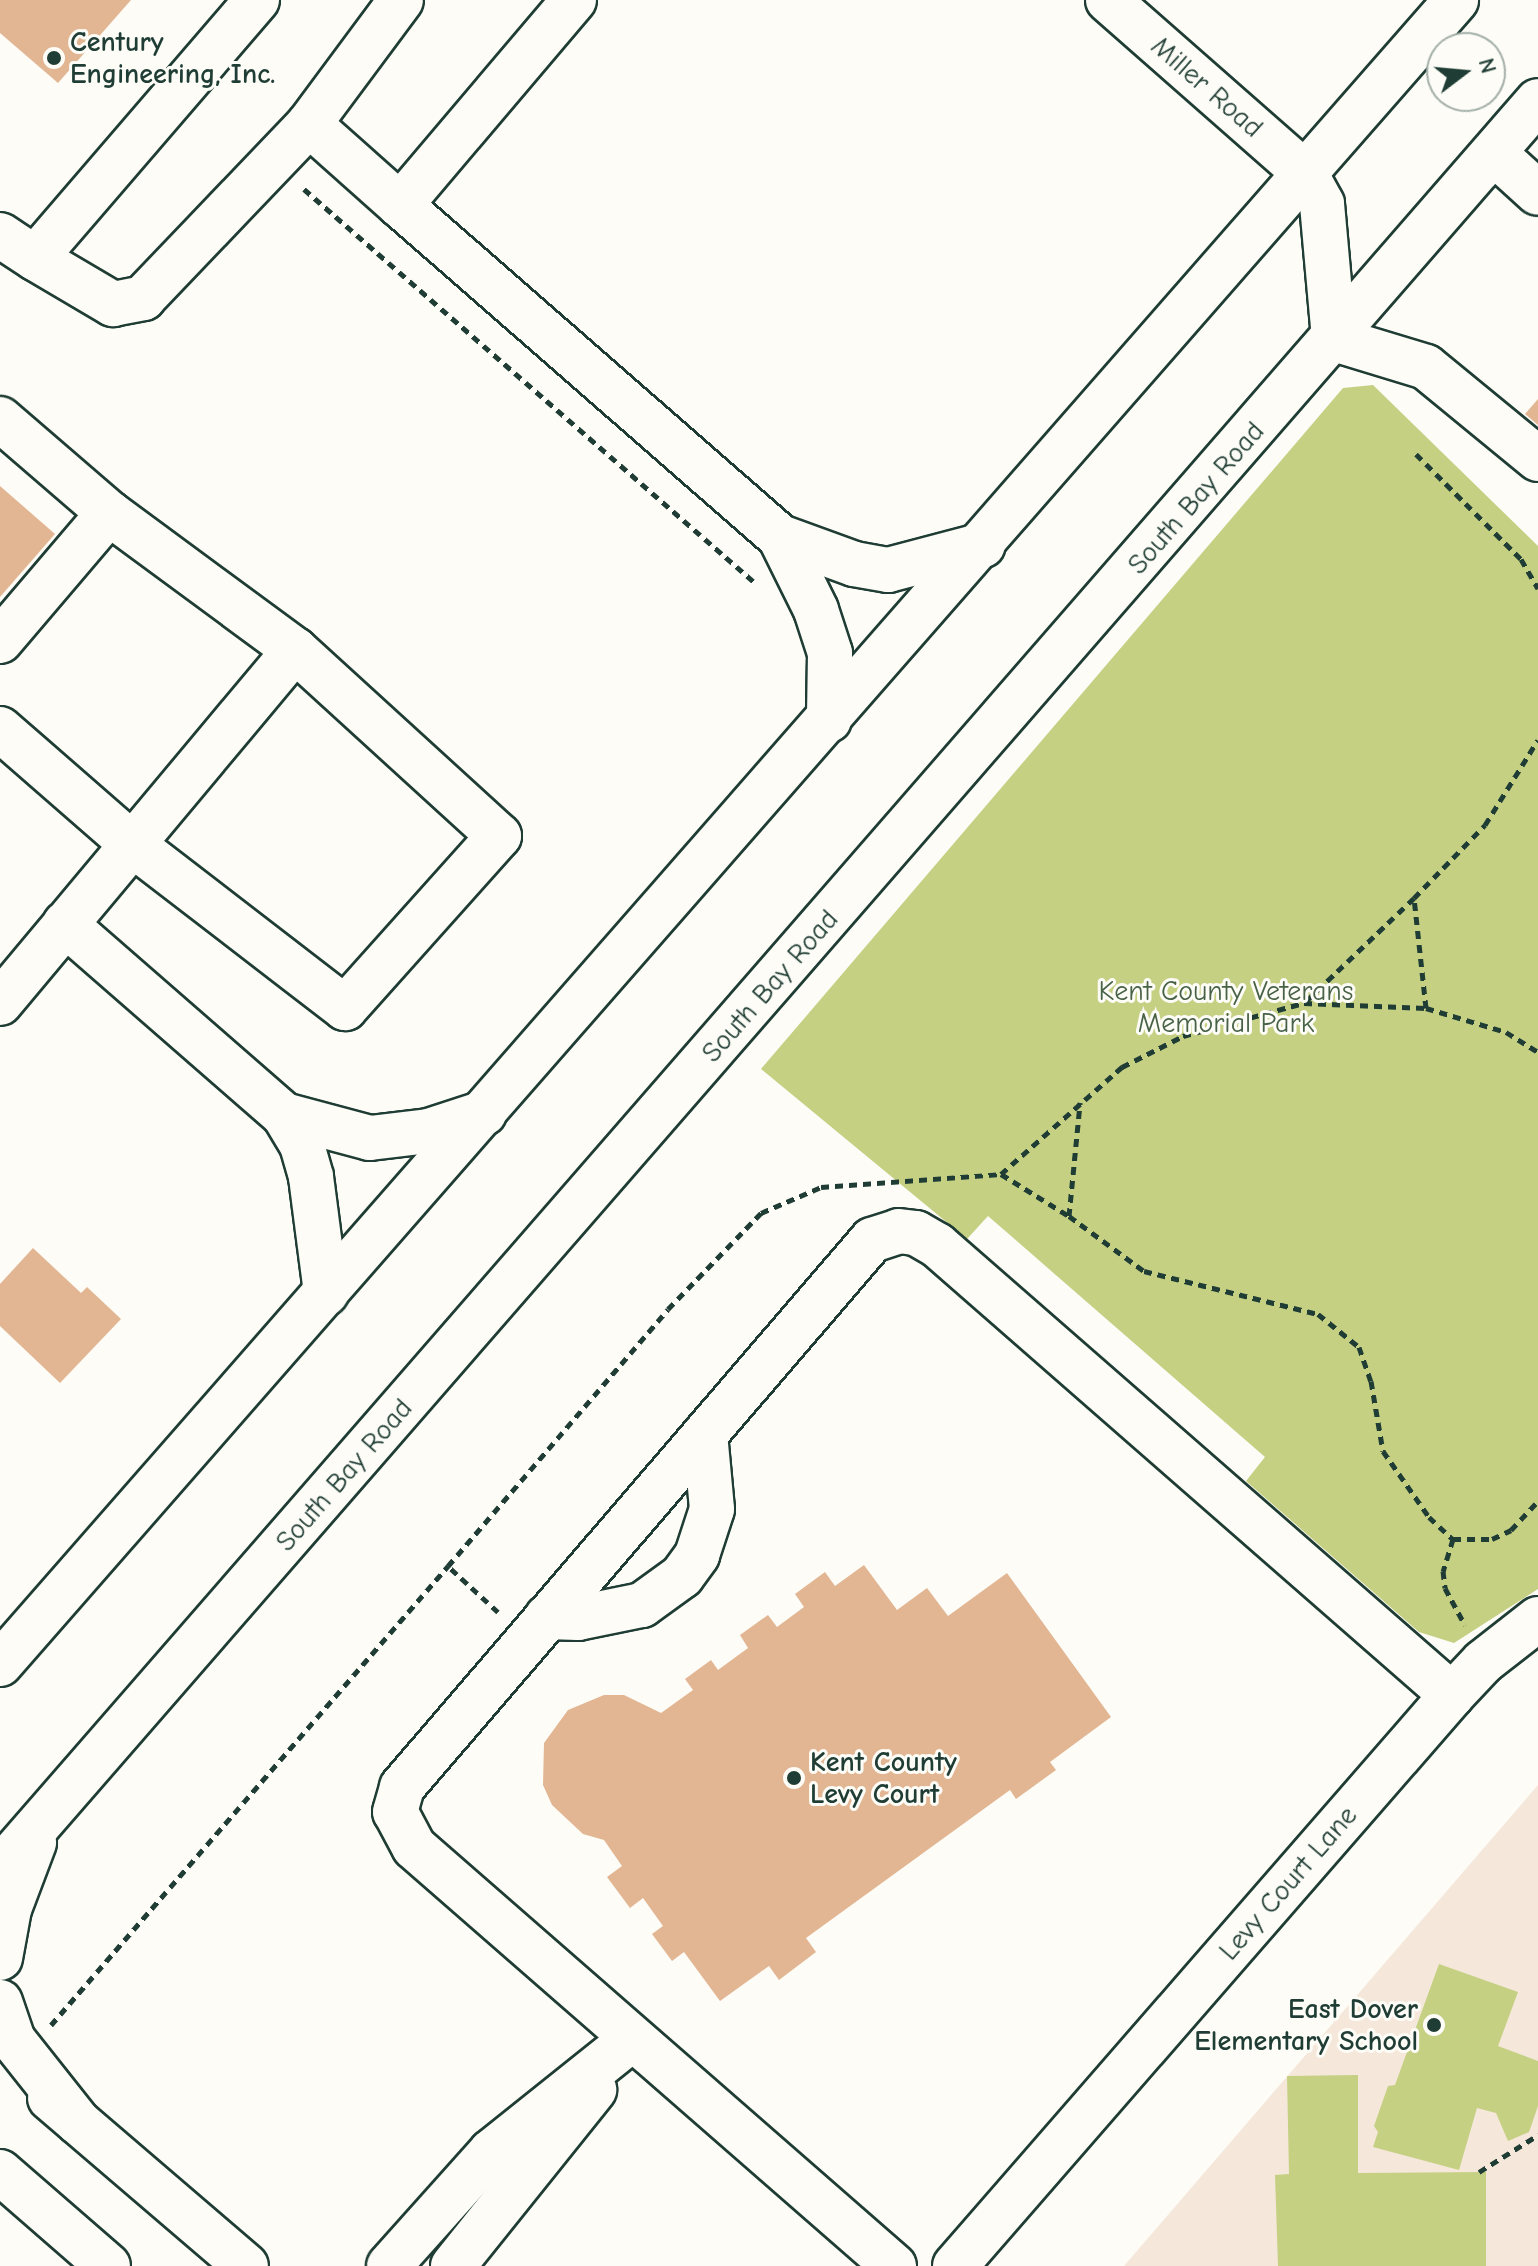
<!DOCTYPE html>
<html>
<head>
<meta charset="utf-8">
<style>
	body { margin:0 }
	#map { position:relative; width:1538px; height:2266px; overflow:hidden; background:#fdfcf7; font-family:"Comic Neue",sans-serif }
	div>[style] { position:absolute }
	.built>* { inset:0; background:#f5e7d9 }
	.green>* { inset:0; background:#c5d083 }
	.building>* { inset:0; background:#e2b692 }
	.path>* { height:5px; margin-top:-2.5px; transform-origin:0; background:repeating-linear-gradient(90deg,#1f3d34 0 8px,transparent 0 14px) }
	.roads { filter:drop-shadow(2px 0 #1f3d34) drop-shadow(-2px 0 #1f3d34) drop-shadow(0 2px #1f3d34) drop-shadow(0 -2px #1f3d34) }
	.minor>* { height:44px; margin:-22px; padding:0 22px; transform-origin:22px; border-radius:22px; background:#fdfcf7 }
	.highway>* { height:44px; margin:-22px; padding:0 22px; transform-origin:22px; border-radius:22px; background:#fdfcf7 }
	.dots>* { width:22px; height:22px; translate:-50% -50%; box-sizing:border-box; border:4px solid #fdfcf7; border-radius:50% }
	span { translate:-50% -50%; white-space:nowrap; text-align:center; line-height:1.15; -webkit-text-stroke:6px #fdfcf7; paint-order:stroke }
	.poi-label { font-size:28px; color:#1f3d34; font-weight:700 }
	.left { translate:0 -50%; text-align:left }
	.right { translate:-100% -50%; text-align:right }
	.street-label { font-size:28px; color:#1f3d34 }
	.park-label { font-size:28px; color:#486248 }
	.north { position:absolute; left:1426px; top:32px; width:80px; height:80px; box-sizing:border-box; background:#fdfcf7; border:2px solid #a4b0a9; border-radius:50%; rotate:74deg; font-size:22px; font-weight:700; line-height:32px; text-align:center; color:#1f3d34 }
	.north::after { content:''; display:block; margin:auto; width:28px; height:36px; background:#1f3d34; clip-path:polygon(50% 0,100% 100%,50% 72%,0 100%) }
</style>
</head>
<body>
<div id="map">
	<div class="built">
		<i style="clip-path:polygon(1538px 1785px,1538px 2266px,1124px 2266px)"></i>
	</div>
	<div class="green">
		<i style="clip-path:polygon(1373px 385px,1538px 546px,1538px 1589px,1454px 1643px,1419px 1632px,1246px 1481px,1265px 1457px,988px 1216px,967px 1239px,761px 1069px,1343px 388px)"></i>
		<i style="clip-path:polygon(1439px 1964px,1518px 1992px,1498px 2046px,1538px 2061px,1538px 2106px,1529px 2132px,1508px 2141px,1496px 2113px,1477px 2108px,1459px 2170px,1373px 2147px,1378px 2132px,1374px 2126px,1388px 2086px,1395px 2085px)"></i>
		<i style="clip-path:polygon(1358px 2075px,1358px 2173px,1486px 2172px,1486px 2266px,1278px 2266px,1275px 2175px,1289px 2174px,1287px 2076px)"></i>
	</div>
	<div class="building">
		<i style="clip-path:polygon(0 0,131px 0,58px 83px,0 33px)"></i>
		<i style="clip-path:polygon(1538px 399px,1538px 425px,1525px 414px)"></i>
		<i style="clip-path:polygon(0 486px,55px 534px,0 597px)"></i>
		<i style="clip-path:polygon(33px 1248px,81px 1293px,87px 1287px,121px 1319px,60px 1383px,0 1326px,0 1284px)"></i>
		<i style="clip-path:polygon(864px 1565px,897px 1610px,927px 1588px,948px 1616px,1007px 1573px,1111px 1717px,1050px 1762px,1056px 1770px,1016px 1799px,1010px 1790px,806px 1938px,816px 1952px,779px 1980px,769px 1966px,720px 2001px,684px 1952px,672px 1961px,652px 1934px,663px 1926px,643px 1898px,630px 1908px,607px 1877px,622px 1866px,604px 1840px,583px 1834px,552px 1805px,543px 1785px,544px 1743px,568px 1710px,604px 1695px,624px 1695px,661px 1713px,693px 1690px,685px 1679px,711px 1660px,718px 1670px,748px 1648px,740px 1635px,768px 1615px,777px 1627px,804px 1607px,795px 1594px,825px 1572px,835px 1586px)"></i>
	</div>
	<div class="path">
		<i style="left:304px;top:189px;width:597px;rotate:41.13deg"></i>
		<i style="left:1416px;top:454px;width:148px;rotate:45deg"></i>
		<i style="left:1521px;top:559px;width:34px;rotate:60deg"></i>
		<i style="left:1414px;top:898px;width:102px;rotate:-45.8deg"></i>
		<i style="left:1485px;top:825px;width:100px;rotate:-58.1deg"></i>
		<i style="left:1426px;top:1008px;width:111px;rotate:-96.2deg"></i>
		<i style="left:1414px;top:898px;width:152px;rotate:136.3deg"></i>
		<i style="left:1304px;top:1003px;width:122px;rotate:2.3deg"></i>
		<i style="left:1426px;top:1008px;width:84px;rotate:16.7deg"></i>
		<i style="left:1506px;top:1032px;width:38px;rotate:32deg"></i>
		<i style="left:1001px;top:1174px;width:80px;rotate:31.7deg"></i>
		<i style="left:1069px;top:1216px;width:114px;rotate:-84.4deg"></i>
		<i style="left:1069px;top:1216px;width:93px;rotate:36.3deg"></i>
		<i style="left:1144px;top:1271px;width:179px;rotate:13.9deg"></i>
		<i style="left:1318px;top:1314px;width:53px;rotate:38.8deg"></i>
		<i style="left:1359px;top:1347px;width:36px;rotate:71deg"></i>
		<i style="left:1371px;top:1381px;width:71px;rotate:80.3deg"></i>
		<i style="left:1383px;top:1451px;width:80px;rotate:55.1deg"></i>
		<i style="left:1429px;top:1517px;width:33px;rotate:43deg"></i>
		<i style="left:1453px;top:1539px;width:34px;rotate:107deg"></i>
		<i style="left:1443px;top:1571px;width:17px;rotate:83deg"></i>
		<i style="left:1445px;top:1588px;width:42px;rotate:61.6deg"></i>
		<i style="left:1453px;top:1539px;width:39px"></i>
		<i style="left:1492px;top:1539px;width:21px;rotate:-25deg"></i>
		<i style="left:1511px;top:1530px;width:40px;rotate:-47deg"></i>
		<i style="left:498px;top:1612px;width:68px;rotate:-137.4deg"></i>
		<i style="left:448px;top:1566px;width:338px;rotate:-49.4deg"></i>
		<i style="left:668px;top:1309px;width:134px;rotate:-45.9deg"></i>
		<i style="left:761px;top:1213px;width:65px;rotate:-23.4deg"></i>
		<i style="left:821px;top:1187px;width:180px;rotate:-4.1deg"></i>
		<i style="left:1001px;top:1174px;width:162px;rotate:-41.5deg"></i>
		<i style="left:1122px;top:1067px;width:68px;rotate:-26.9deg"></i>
		<i style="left:1183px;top:1036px;width:125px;rotate:-15.3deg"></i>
		<i style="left:51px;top:2025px;width:607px;rotate:-49.14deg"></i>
		<i style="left:1479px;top:2172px;width:70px;rotate:-32.1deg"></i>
	</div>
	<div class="roads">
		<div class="minor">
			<i style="left:257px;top:0;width:340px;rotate:130.7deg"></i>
			<i style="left:35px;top:258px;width:91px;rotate:30.5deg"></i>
			<i style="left:113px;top:304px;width:31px;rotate:-11deg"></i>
			<i style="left:143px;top:298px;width:240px;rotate:-46.3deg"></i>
			<i style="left:309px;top:124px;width:154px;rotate:-53.4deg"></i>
			<i style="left:574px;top:0;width:269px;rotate:130.3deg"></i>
			<i style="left:400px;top:205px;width:505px;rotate:41.14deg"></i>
			<i style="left:1108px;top:0;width:262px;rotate:41.3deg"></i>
			<i style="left:309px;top:124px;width:122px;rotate:41.7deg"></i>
			<i style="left:1494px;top:153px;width:59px;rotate:42.3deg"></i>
			<i style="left:0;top:235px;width:42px;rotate:33.3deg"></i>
			<i style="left:1334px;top:339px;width:96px;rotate:16.9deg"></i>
			<i style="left:1426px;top:367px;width:145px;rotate:39.4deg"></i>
			<i style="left:0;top:419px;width:144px;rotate:40.8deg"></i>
			<i style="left:109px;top:513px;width:231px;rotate:36.4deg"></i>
			<i style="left:295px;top:650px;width:460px;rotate:129.9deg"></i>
			<i style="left:0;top:641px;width:168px;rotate:-49.6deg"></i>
			<i style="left:0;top:729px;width:175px;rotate:41.1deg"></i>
			<i style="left:132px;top:844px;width:269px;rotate:37.6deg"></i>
			<i style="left:345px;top:1008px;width:231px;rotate:-48.2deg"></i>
			<i style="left:499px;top:836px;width:276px;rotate:-137.6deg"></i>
			<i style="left:65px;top:924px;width:291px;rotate:41.1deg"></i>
			<i style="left:284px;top:1115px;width:35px;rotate:59deg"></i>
			<i style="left:302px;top:1145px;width:33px;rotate:74deg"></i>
			<i style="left:311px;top:1177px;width:117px;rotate:82.6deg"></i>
			<i style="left:284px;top:1115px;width:89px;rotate:15deg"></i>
			<i style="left:370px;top:1138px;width:59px;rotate:-6.8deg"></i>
			<i style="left:429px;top:1131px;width:58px;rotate:-18.1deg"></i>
			<i style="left:547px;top:1617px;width:31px;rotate:2deg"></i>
			<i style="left:578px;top:1618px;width:65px;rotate:-11.5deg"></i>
			<i style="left:642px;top:1605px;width:49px;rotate:-35.9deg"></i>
			<i style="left:682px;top:1576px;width:26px;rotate:-54deg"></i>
			<i style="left:697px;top:1555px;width:48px;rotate:-71.9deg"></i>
			<i style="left:712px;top:1509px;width:75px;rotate:-95.3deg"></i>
			<i style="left:50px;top:2098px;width:258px;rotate:40.6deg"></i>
			<i style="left:0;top:2172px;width:143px;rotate:41deg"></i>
			<i style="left:389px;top:2266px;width:153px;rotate:-48.2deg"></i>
			<i style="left:491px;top:2152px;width:181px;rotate:-38.7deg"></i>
			<i style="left:453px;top:2266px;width:226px;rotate:-51.3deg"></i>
			<i style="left:894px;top:2266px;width:637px;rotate:-138.88deg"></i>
			<i style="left:414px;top:1847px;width:40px;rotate:-118deg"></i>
			<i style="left:395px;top:1812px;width:26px;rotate:-74deg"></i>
			<i style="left:402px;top:1787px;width:721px;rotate:-49.33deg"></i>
			<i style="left:872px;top:1240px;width:28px;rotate:-18deg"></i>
			<i style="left:899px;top:1231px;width:17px;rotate:7deg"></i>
			<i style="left:916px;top:1233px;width:24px;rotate:30deg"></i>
			<i style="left:937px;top:1245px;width:684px;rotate:41.15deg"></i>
			<i style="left:955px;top:2266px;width:757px;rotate:-48.96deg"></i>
			<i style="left:1452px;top:1695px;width:45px;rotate:-46.8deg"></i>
			<i style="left:1483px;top:1662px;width:70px;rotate:-38deg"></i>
		</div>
		<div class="highway">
			<i style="left:1305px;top:173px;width:35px;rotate:61deg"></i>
			<i style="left:1322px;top:204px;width:136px;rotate:84.9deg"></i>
			<i style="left:780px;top:537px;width:79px;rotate:20deg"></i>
			<i style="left:854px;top:564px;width:35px;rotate:10deg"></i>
			<i style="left:888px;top:570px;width:98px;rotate:-14.7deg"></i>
			<i style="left:780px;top:537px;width:81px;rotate:63.7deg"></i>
			<i style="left:816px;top:610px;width:45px;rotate:72deg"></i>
			<i style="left:830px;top:653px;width:67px;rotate:90.9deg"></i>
			<i style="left:0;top:1664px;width:2211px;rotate:-48.81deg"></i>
			<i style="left:0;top:1869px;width:2343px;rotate:-48.98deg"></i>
			<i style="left:0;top:1958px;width:50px;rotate:-79.6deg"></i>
			<i style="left:9px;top:1909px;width:71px;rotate:-69.3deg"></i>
			<i style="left:0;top:2002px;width:40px;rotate:71.1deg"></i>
			<i style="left:13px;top:2040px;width:105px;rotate:51.6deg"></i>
		</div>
	</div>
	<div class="dots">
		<i style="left:54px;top:58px;background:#1f3d34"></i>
		<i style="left:794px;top:1778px;background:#1f3d34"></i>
		<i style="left:1434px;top:2025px;background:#1f3d34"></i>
	</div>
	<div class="poi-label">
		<span class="left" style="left:70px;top:58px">Century<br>Engineering, Inc.</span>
		<span class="left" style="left:810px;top:1778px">Kent County<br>Levy Court</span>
		<span class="right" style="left:1418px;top:2025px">East Dover<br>Elementary School</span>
	</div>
	<div class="street-label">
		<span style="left:1207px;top:87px;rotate:41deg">Miller Road</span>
		<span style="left:1196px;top:498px;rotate:-49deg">South Bay Road</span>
		<span style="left:770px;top:986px;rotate:-49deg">South Bay Road</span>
		<span style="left:344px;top:1475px;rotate:-49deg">South Bay Road</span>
		<span style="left:1288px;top:1883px;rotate:-49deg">Levy Court Lane</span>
	</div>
	<div class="park-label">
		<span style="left:1226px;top:1007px">Kent County Veterans<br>Memorial Park</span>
	</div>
	<div class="north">N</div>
</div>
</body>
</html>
